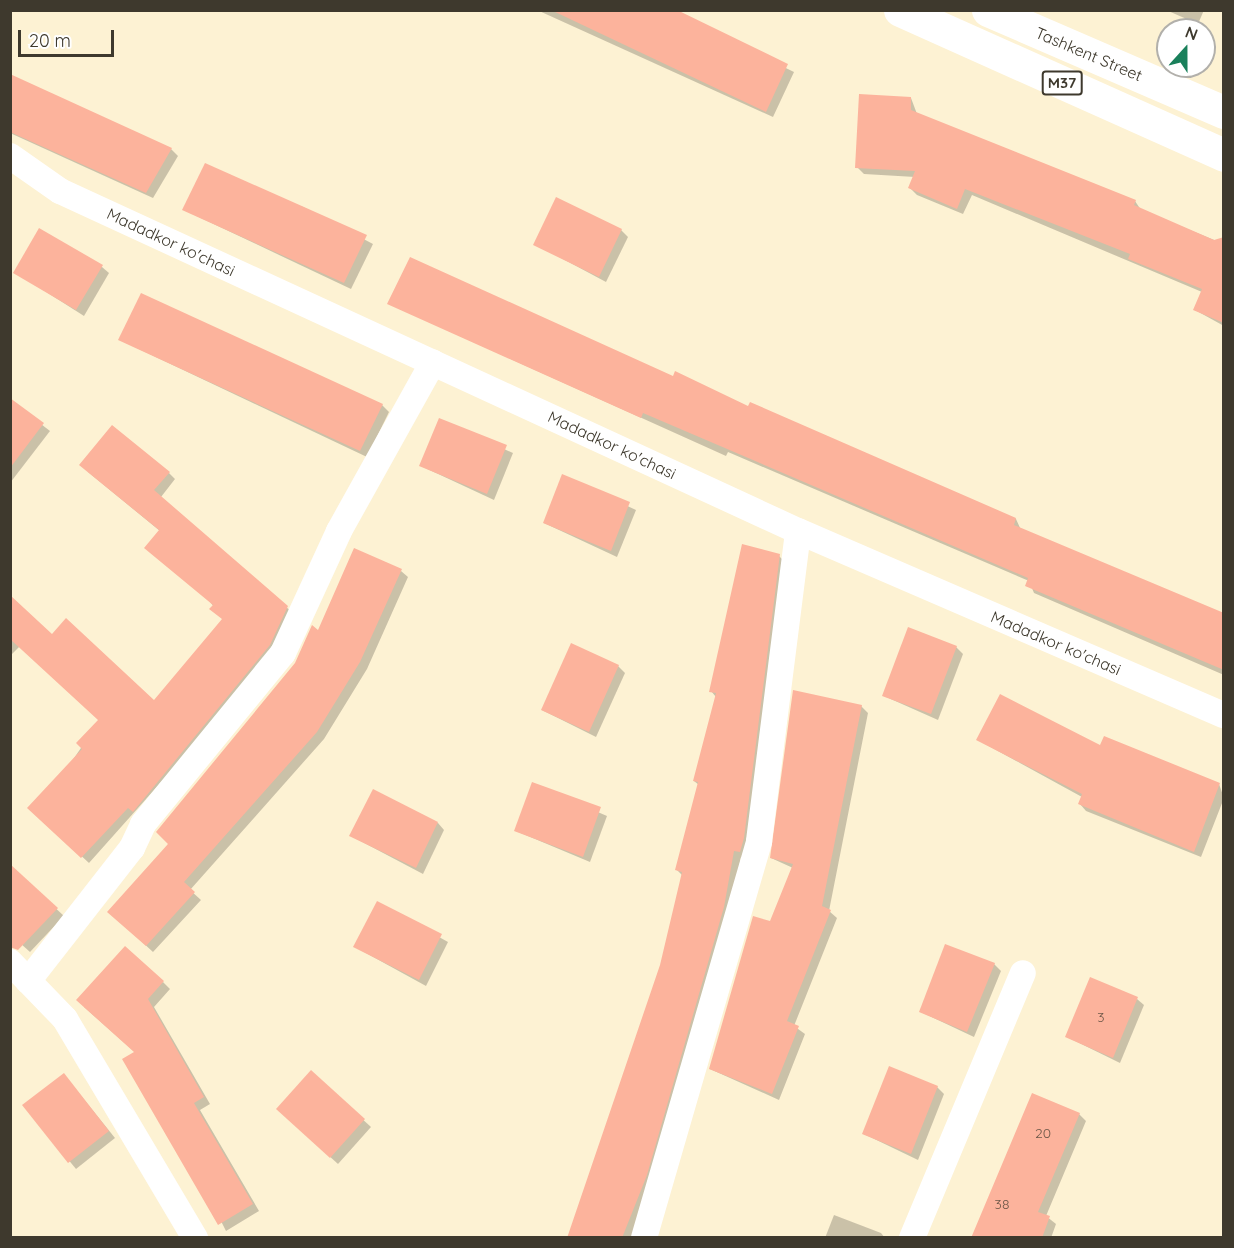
<!DOCTYPE html>
<html>
<head>
<meta charset="utf-8">
<style>
	body { margin:0 }
	#map { position:relative; width:1234px; height:1248px; overflow:hidden; background:#fdf2d3; font-family:Quicksand,sans-serif }
	div>[style] { position:absolute }
	.shadow>* { inset:0; background:#0003 }
	.building>* { inset:0; background:#fcb39c }
	.minor>* { height:26px; margin:-13px; padding:0 13px; transform-origin:13px; border-radius:13px; background:#fff }
	.trunk>* { height:33px; margin:-16.5px; padding:0 16.5px; transform-origin:16.5px; border-radius:16.5px; background:#fff }
	span { translate:-50% -50%; white-space:nowrap; text-align:center; line-height:1.15; -webkit-text-stroke:5px #fff; paint-order:stroke }
	.number-label { font-size:14px; color:#6e5849 }
	.number-label span { -webkit-text-stroke-width:0 }
	.shield-label span { padding:2px 4px; background:#fff; border:2px solid; border-radius:4px; -webkit-text-stroke-width:0 }
	.shield-label { font-size:15px; color:#3e392d; font-weight:700 }
	.street-label { font-size:16px; color:#3e392d }
	.frame { position:absolute; inset:0; border:12px solid #3e392d; pointer-events:none }
	.north { position:absolute; left:1156px; top:18px; width:60px; height:60px; box-sizing:border-box; background:#fff; border:2px solid #b2b0ab; border-radius:50%; rotate:21deg; font-size:16px; font-weight:700; line-height:24px; text-align:center; color:#3e392d }
	.north::after { content:''; display:block; margin:auto; width:21px; height:27px; background:#1a805b; clip-path:polygon(50% 0,100% 100%,50% 72%,0 100%) }
	.scale { position:absolute; left:18px; top:30px; width:96px; height:27px; box-sizing:border-box; border:3px solid #3e392d; border-top:0; padding-left:8px; font-size:18px; line-height:21px; white-space:nowrap; color:#3e392d; -webkit-text-stroke:4px #fff; paint-order:stroke }
</style>
</head>
<body>
<div id="map">
	<div class="shadow">
		<i style="clip-path:polygon(537px 10px,666px 10px,794px 72px,773px 117px)"></i>
		<i style="clip-path:polygon(1166px 10px,1204px 10px,1198px 24px)"></i>
		<i style="clip-path:polygon(10px 75px,171px 149px,178px 156px,153px 198px,10px 133px)"></i>
		<i style="clip-path:polygon(911px 98px,917px 114px,1135px 201px,1141px 210px,1224px 244px,1224px 326px,1195px 310px,1202px 292px,972px 195px,963px 214px,917px 195px,910px 188px,915px 177px,864px 174px,857px 167px)"></i>
		<i style="clip-path:polygon(301px 206px,373px 244px,351px 289px,184px 210px)"></i>
		<i style="clip-path:polygon(621px 230px,628px 237px,606px 282px,535px 244px)"></i>
		<i style="clip-path:polygon(102px 267px,109px 273px,84px 316px,15px 272px)"></i>
		<i style="clip-path:polygon(389px 304px,674px 378px,1016px 519px,1021px 530px,1224px 617px,1224px 675px,1034px 593px,1029px 581px,728px 452px,726px 456px)"></i>
		<i style="clip-path:polygon(120px 340px,382px 405px,389px 412px,367px 457px)"></i>
		<i style="clip-path:polygon(10px 400px,50px 431px,10px 483px)"></i>
		<i style="clip-path:polygon(440px 420px,513px 453px,494px 500px,421px 466px)"></i>
		<i style="clip-path:polygon(88px 472px,169px 473px,175px 479px,161px 497px,294px 614px,277px 652px,89px 863px,36px 814px,100px 720px,20px 646px,10px 656px,10px 597px,52px 636px,154px 702px,223px 620px,160px 531px)"></i>
		<i style="clip-path:polygon(563px 476px,636px 510px,617px 557px,544px 523px)"></i>
		<i style="clip-path:polygon(779px 556px,786px 563px,747px 858px,741px 857px,730px 915px,632px 1238px,568px 1238px,661px 966px,683px 876px,677px 870px,699px 785px,694px 781px,716px 697px,711px 691px)"></i>
		<i style="clip-path:polygon(401px 571px,408px 577px,367px 669px,324px 739px,190px 890px,201px 900px,153px 952px,116px 918px,318px 632px)"></i>
		<i style="clip-path:polygon(956px 647px,963px 654px,938px 720px,884px 696px)"></i>
		<i style="clip-path:polygon(618px 666px,625px 673px,596px 737px,542px 710px)"></i>
		<i style="clip-path:polygon(861px 706px,868px 713px,829px 911px,837px 918px,794px 1026px,805px 1034px,779px 1100px,710px 1069px,793px 868px,771px 858px)"></i>
		<i style="clip-path:polygon(978px 740px,1101px 747px,1219px 784px,1224px 798px,1201px 857px,1086px 811px,1080px 804px,1082px 797px)"></i>
		<i style="clip-path:polygon(533px 784px,607px 816px,590px 862px,516px 831px)"></i>
		<i style="clip-path:polygon(438px 823px,444px 830px,423px 874px,351px 836px)"></i>
		<i style="clip-path:polygon(10px 866px,64px 916px,30px 952px,10px 934px)"></i>
		<i style="clip-path:polygon(378px 903px,448px 942px,426px 986px,355px 947px)"></i>
		<i style="clip-path:polygon(994px 964px,1001px 971px,974px 1037px,921px 1012px)"></i>
		<i style="clip-path:polygon(163px 982px,170px 989px,154px 1007px,210px 1104px,200px 1110px,259px 1211px,226px 1231px,136px 1053px,84px 1007px)"></i>
		<i style="clip-path:polygon(1137px 999px,1144px 1005px,1120px 1063px,1067px 1037px)"></i>
		<i style="clip-path:polygon(311px 1072px,371px 1127px,338px 1164px,284px 1115px)"></i>
		<i style="clip-path:polygon(70px 1082px,115px 1138px,76px 1169px,24px 1106px)"></i>
		<i style="clip-path:polygon(937px 1087px,944px 1094px,918px 1160px,864px 1134px)"></i>
		<i style="clip-path:polygon(1079px 1114px,1086px 1121px,1046px 1216px,1056px 1224px,1051px 1238px,973px 1238px)"></i>
		<i style="clip-path:polygon(834px 1215px,881px 1233px,885px 1238px,825px 1238px)"></i>
	</div>
	<div class="building">
		<i style="clip-path:polygon(551px 10px,677px 10px,788px 64px,766px 112px)"></i>
		<i style="clip-path:polygon(10px 74px,172px 148px,146px 193px,10px 132px)"></i>
		<i style="clip-path:polygon(859px 94px,911px 97px,911px 110px,1136px 200px,1134px 205px,1214px 240px,1224px 237px,1224px 323px,1193px 310px,1202px 289px,1128px 259px,1130px 254px,965px 189px,957px 209px,908px 188px,915px 171px,855px 168px)"></i>
		<i style="clip-path:polygon(205px 163px,367px 235px,344px 283px,182px 210px)"></i>
		<i style="clip-path:polygon(556px 197px,622px 229px,599px 277px,533px 245px)"></i>
		<i style="clip-path:polygon(39px 228px,103px 265px,76px 310px,13px 273px)"></i>
		<i style="clip-path:polygon(410px 257px,673px 376px,675px 371px,748px 406px,750px 402px,1016px 518px,1014px 525px,1224px 613px,1224px 670px,1025px 586px,1028px 578px,643px 413px,641px 418px,387px 304px)"></i>
		<i style="clip-path:polygon(141px 293px,383px 404px,360px 451px,118px 340px)"></i>
		<i style="clip-path:polygon(10px 398px,44px 423px,10px 468px)"></i>
		<i style="clip-path:polygon(439px 418px,507px 445px,487px 494px,419px 466px)"></i>
		<i style="clip-path:polygon(112px 425px,170px 472px,154px 490px,288px 606px,270px 645px,133px 812px,128px 808px,81px 858px,27px 808px,82px 749px,76px 743px,98px 720px,10px 639px,10px 595px,52px 634px,66px 618px,154px 700px,222px 619px,209px 609px,213px 605px,144px 548px,159px 530px,79px 465px)"></i>
		<i style="clip-path:polygon(562px 474px,630px 502px,611px 551px,543px 523px)"></i>
		<i style="clip-path:polygon(742px 544px,780px 554px,744px 838px,740px 852px,734px 851px,724px 907px,647px 1175px,622px 1238px,567px 1238px,660px 965px,682px 872px,675px 870px,698px 782px,693px 781px,716px 693px,709px 692px)"></i>
		<i style="clip-path:polygon(354px 548px,402px 569px,360px 662px,317px 732px,184px 882px,195px 892px,146px 946px,107px 912px,168px 844px,156px 832px,295px 663px,312px 625px,318px 630px)"></i>
		<i style="clip-path:polygon(908px 627px,957px 646px,931px 714px,882px 696px)"></i>
		<i style="clip-path:polygon(571px 643px,619px 665px,589px 732px,541px 710px)"></i>
		<i style="clip-path:polygon(793px 690px,862px 705px,822px 906px,831px 910px,787px 1021px,799px 1026px,772px 1094px,709px 1069px,753px 916px,770px 921px,793px 864px,770px 858px)"></i>
		<i style="clip-path:polygon(1000px 694px,1100px 745px,1104px 736px,1220px 783px,1194px 852px,1078px 804px,1082px 794px,976px 740px)"></i>
		<i style="clip-path:polygon(532px 782px,601px 807px,583px 857px,514px 831px)"></i>
		<i style="clip-path:polygon(373px 789px,438px 822px,416px 868px,349px 836px)"></i>
		<i style="clip-path:polygon(10px 864px,58px 908px,18px 950px,10px 947px)"></i>
		<i style="clip-path:polygon(377px 901px,442px 934px,419px 980px,353px 947px)"></i>
		<i style="clip-path:polygon(945px 944px,995px 963px,967px 1032px,919px 1012px)"></i>
		<i style="clip-path:polygon(125px 946px,164px 981px,148px 999px,204px 1097px,194px 1103px,253px 1204px,218px 1225px,122px 1059px,134px 1052px,76px 1000px)"></i>
		<i style="clip-path:polygon(1090px 977px,1138px 997px,1113px 1058px,1065px 1037px)"></i>
		<i style="clip-path:polygon(889px 1066px,938px 1086px,911px 1154px,862px 1134px)"></i>
		<i style="clip-path:polygon(311px 1070px,365px 1119px,330px 1158px,276px 1109px)"></i>
		<i style="clip-path:polygon(64px 1073px,109px 1131px,68px 1163px,22px 1105px)"></i>
		<i style="clip-path:polygon(1032px 1093px,1080px 1113px,1038px 1212px,1050px 1216px,1042px 1238px,971px 1238px)"></i>
	</div>
	<div class="minor">
		<i style="left:10px;top:156px;width:61px;rotate:35deg"></i>
		<i style="left:60px;top:191px;width:813px;rotate:24.74deg"></i>
		<i style="left:798px;top:531px;width:464px;rotate:23.4deg"></i>
		<i style="left:10px;top:962px;width:79px;rotate:46deg"></i>
		<i style="left:65px;top:1019px;width:255px;rotate:59.3deg"></i>
		<i style="left:28px;top:981px;width:169px;rotate:-52deg"></i>
		<i style="left:132px;top:848px;width:26px;rotate:-65deg"></i>
		<i style="left:143px;top:824px;width:221px;rotate:-50.7deg"></i>
		<i style="left:283px;top:653px;width:134px;rotate:-65.3deg"></i>
		<i style="left:339px;top:531px;width:193px;rotate:-60.9deg"></i>
		<i style="left:644px;top:1238px;width:413px;rotate:-73.8deg"></i>
		<i style="left:759px;top:841px;width:312px;rotate:-82.8deg"></i>
		<i style="left:912px;top:1238px;width:287px;rotate:-67.3deg"></i>
	</div>
	<div class="trunk">
		<i style="left:900px;top:10px;width:355px;rotate:24.1deg"></i>
		<i style="left:988px;top:10px;width:257px;rotate:23.4deg"></i>
	</div>
	<div class="number-label">
		<span style="left:1101px;top:1017px">3</span>
		<span style="left:1043px;top:1133px">20</span>
		<span style="left:1002px;top:1204px">38</span>
	</div>
	<div class="shield-label">
		<span style="left:1062px;top:83px">M37</span>
	</div>
	<div class="street-label">
		<span style="left:1089px;top:54px;rotate:23deg">Tashkent Street</span>
		<span style="left:171px;top:242px;rotate:25deg">Madadkor ko'chasi</span>
		<span style="left:612px;top:445px;rotate:25deg">Madadkor ko'chasi</span>
		<span style="left:1056px;top:643px;rotate:23deg">Madadkor ko'chasi</span>
	</div>
	<div class="frame"></div>
	<div class="north">N</div>
	<div class="scale">20 m</div>
</div>
</body>
</html>
